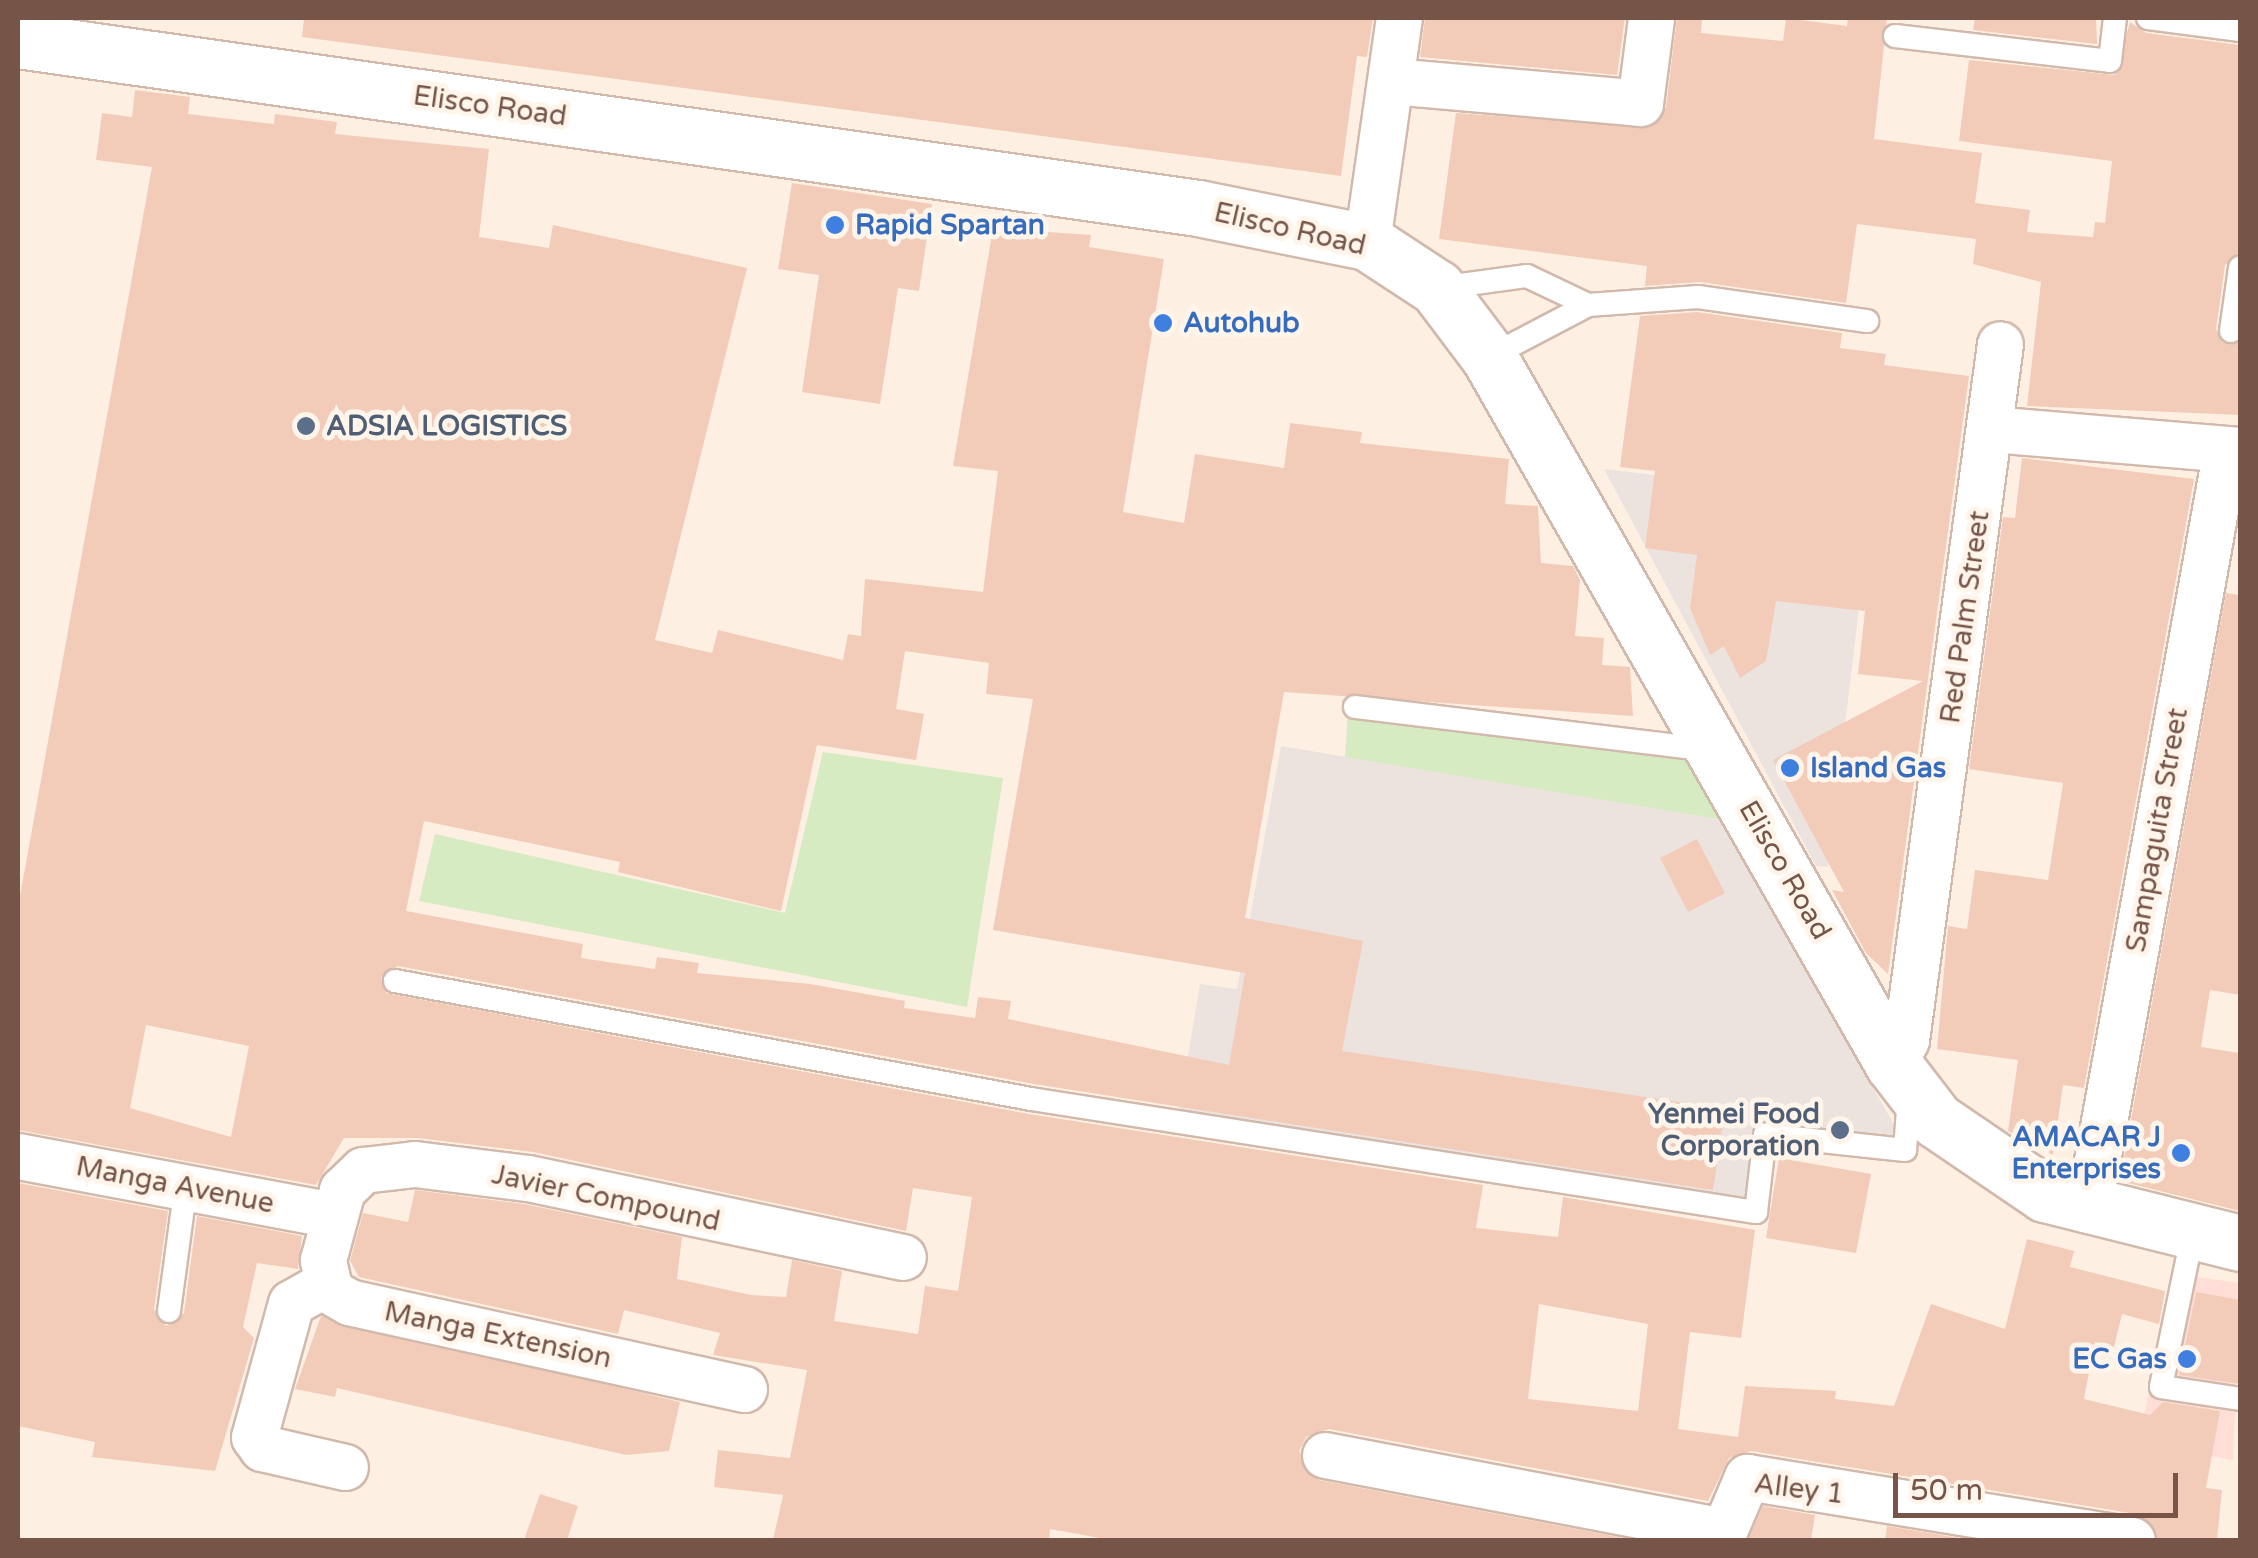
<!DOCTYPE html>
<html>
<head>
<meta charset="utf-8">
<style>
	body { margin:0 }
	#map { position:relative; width:2258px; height:1558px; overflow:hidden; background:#fdf0e3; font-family:"Varela Round",sans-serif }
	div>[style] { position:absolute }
	.commercial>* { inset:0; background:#feded6 }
	.industrial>* { inset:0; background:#ece3de }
	.green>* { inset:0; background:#d6ebc1 }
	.building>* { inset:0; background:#f3cbb9 }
	.roads { filter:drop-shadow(2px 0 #d1b9ac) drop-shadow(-2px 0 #d1b9ac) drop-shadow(0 2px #d1b9ac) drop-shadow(0 -2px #d1b9ac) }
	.service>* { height:22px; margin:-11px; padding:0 11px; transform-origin:11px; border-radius:11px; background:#fff }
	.minor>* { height:45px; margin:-22.5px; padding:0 22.5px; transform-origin:22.5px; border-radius:22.5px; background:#fff }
	.secondary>* { height:55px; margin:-27.5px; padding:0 27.5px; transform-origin:27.5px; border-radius:27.5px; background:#fff }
	.dots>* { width:28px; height:28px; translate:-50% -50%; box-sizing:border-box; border:5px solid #fff5ea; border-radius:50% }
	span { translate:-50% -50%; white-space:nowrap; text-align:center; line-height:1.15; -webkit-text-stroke:10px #fff5ea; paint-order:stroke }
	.street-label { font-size:28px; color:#765448 }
	.shop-label { font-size:28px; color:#366cbe; font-weight:700 }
	.left { translate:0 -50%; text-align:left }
	.right { translate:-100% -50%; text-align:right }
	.service-label { font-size:28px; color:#4e5e75; font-weight:700 }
	.frame { position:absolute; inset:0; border:20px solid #765448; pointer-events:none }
	.scale { position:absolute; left:1893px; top:1473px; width:285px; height:45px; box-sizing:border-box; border:5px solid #765448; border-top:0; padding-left:12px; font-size:30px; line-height:35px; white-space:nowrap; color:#765448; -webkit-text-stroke:8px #fff5ea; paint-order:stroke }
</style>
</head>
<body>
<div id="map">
	<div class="commercial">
		<i style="clip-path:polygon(2175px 1274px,2240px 1283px,2233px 1460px,2138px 1443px)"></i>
	</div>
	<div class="industrial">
		<i style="clip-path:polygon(1604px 469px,1872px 501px,1828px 867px,1816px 866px)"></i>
		<i style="clip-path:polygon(1281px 746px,1719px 819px,1904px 1142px,1761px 1126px,1752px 1206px,1178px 1115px,1200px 984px,1237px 989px)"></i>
	</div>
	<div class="green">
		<i style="clip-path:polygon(1348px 713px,1681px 749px,1719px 819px,1345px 757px)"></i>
		<i style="clip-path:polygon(823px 752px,1003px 778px,967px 1007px,419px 901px,435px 834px,785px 913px)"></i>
	</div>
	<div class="building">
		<i style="clip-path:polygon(304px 18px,1373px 18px,1367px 57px,1357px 56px,1341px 176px,302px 37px)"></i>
		<i style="clip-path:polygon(1425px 18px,1625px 18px,1617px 75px,1420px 57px)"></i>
		<i style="clip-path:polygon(1677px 18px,1702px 18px,1701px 33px,1783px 41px,1786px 18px,1847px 26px,1848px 18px,1887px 18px,1874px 139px,1982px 153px,1975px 203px,2030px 210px,2027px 232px,2093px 237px,2095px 222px,2105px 223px,2112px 161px,1959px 141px,1969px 60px,2115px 75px,2130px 22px,2146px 33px,2240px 45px,2240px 253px,2225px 265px,2216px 329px,2223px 343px,2240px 342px,2240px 415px,2027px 406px,2041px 282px,1973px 264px,1976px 239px,1857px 224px,1846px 303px,1700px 282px,1645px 286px,1647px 266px,1439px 239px,1456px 113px,1650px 127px,1666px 107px)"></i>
		<i style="clip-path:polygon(1975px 18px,2096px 18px,2097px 44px,1973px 30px)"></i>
		<i style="clip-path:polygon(evenodd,135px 90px,190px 97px,188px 114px,274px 124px,275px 114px,337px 122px,335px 134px,489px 149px,479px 237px,549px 248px,553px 225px,747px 268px,655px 640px,712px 653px,718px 630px,843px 660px,848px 634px,861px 636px,865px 579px,983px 592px,998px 471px,953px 466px,993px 228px,1091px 235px,1089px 247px,1164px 259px,1123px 512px,1184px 523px,1195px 454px,1284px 468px,1290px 423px,1362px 432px,1360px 443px,1509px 459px,1505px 504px,1538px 506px,1541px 563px,1573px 566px,1580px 580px,1575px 636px,1604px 638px,1602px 665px,1630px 667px,1633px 716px,1284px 692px,1245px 918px,1363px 941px,1342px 1051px,1725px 1109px,1713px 1190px,1034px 1084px,398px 966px,381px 977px,386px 993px,1029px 1114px,1483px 1185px,1476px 1228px,1558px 1237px,1563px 1197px,1755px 1230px,1741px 1338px,1690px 1332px,1678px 1429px,1738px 1437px,1745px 1386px,1836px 1391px,1835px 1399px,1894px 1406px,1931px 1304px,2005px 1329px,2027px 1239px,2074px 1251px,2070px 1267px,2165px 1291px,2159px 1324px,2122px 1314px,2114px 1347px,2095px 1342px,2084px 1399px,2150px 1415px,2163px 1402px,2220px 1411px,2206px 1488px,2222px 1490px,2217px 1540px,2158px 1540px,2136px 1514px,1751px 1451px,1729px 1458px,1708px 1501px,1329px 1429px,1306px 1437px,1299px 1451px,1319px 1480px,1634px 1540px,1111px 1540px,1050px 1529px,1049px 1540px,773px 1540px,783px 1495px,714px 1487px,718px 1450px,790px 1458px,807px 1370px,713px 1355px,720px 1333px,624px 1310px,618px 1334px,359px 1277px,350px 1261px,363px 1213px,408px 1222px,415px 1190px,524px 1204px,682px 1237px,677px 1279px,751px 1295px,786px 1297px,792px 1260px,842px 1271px,834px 1321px,918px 1334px,925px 1286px,958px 1291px,972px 1197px,913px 1188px,906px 1231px,533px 1152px,418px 1138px,344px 1138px,316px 1185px,18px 1130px,18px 907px,152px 167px,96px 160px,102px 113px,132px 117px,135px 90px,905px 651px,989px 663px,986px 694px,1033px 699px,993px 930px,1245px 973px,1229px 1065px,1008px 1019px,1011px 1001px,978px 997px,975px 1018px,904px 1008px,905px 1001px,810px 984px,697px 973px,699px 963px,657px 957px,655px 969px,581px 958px,583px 944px,406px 911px,424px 821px,620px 862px,618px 872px,781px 911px,817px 745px,916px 760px,924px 714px,896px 709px,905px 651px,135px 90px,146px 1025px,249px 1046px,231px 1137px,130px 1108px,146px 1025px,135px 90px,1539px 1304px,1648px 1324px,1638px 1411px,1528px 1399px,1539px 1304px)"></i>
		<i style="clip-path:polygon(792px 183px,932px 204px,919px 291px,898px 288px,880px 404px,802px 392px,819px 275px,778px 269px)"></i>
		<i style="clip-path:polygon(1697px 312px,1842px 333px,1840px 348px,1886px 354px,1884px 365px,1969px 376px,1888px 974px,1866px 953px,1832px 890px,1844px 892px,1773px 760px,1923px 681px,1858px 674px,1865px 611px,1776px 601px,1766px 661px,1740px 678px,1724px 646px,1710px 655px,1690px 608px,1697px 555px,1645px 548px,1655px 471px,1620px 467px,1640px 316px)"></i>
		<i style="clip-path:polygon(2022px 458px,2194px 479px,2084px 1088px,2063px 1085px,2053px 1155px,2008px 1131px,2018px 1060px,1937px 1049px,1948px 926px,1967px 929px,1975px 870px,2048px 880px,2063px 783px,1969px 769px,2003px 517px,2015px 518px)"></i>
		<i style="clip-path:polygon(2226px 593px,2240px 595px,2240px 995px,2210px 990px,2201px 1047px,2240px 1053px,2240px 1211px,2120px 1181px)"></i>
		<i style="clip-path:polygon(1697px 839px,1725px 893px,1688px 912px,1660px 858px)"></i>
		<i style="clip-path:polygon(1779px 1158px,1871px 1174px,1856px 1253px,1766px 1238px)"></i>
		<i style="clip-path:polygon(18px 1183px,168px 1211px,154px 1309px,166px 1326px,184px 1313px,197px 1216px,302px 1236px,298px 1269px,257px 1263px,243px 1327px,254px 1338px,215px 1471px,92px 1457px,95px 1442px,18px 1426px)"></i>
		<i style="clip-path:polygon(2196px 1292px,2240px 1300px,2240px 1384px,2179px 1375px)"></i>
		<i style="clip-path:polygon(321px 1316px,680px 1402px,669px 1451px,626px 1455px,337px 1388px,335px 1397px,295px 1389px)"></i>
		<i style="clip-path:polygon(540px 1494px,578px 1506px,567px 1540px,524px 1540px)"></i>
		<i style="clip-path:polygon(1763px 1506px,1815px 1515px,1811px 1540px,1748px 1540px)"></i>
		<i style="clip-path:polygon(1887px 1526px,1972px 1540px,1885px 1540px)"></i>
	</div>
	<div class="roads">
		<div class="service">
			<i style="left:2148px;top:18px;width:93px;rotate:7.4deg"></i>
			<i style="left:1895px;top:36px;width:216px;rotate:6.6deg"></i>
			<i style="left:2110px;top:61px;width:43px;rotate:-83.4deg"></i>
			<i style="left:1439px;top:288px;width:89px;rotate:-7.8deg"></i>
			<i style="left:1527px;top:276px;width:68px;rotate:25.4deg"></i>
			<i style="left:2231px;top:331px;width:64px;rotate:-81.9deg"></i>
			<i style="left:1489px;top:357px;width:112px;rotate:-27.7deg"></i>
			<i style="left:1588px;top:305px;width:110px;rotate:-4.2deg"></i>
			<i style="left:1698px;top:297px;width:171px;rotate:8.1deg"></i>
			<i style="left:1355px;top:707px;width:357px;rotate:6.9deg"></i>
			<i style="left:395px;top:981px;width:647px;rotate:10.51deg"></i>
			<i style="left:1031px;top:1099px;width:734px;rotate:8.86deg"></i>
			<i style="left:1756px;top:1212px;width:78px;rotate:-83.3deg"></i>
			<i style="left:1765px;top:1135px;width:141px;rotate:6.1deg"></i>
			<i style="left:1905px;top:1150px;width:53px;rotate:-85.7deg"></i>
			<i style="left:2192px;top:1237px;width:153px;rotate:101.7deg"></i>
			<i style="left:2161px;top:1387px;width:80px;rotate:8.6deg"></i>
			<i style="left:169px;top:1311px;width:126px;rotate:-82.3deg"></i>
		</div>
		<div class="minor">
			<i style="left:1391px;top:81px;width:250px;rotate:5deg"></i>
			<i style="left:1640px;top:103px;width:86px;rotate:-82.6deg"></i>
			<i style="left:1367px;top:242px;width:226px;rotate:-81.9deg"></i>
			<i style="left:1991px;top:429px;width:250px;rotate:4.8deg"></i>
			<i style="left:1893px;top:1064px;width:27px;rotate:-62deg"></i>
			<i style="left:1906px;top:1040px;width:702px;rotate:-82.31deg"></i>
			<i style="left:18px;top:1156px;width:319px;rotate:10.6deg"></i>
			<i style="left:2088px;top:1210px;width:773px;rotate:-79.72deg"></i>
			<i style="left:327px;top:1283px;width:41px;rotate:150.9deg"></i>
			<i style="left:291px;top:1303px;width:139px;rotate:105.4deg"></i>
			<i style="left:254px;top:1437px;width:14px;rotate:54deg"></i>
			<i style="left:262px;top:1448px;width:85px;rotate:12.9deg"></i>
			<i style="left:744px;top:1389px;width:404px;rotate:-167.6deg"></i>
			<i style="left:349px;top:1302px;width:22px;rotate:-150deg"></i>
			<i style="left:330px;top:1291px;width:32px;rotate:-103deg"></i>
			<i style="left:323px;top:1260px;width:73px;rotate:-74.8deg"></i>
			<i style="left:342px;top:1190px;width:29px;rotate:-44deg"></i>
			<i style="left:363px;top:1170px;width:52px;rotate:-6.6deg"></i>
			<i style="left:415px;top:1164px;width:114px;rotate:7.1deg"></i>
			<i style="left:528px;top:1178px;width:383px;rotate:11.9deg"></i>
			<i style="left:1325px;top:1455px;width:406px;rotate:10.8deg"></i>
			<i style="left:1724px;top:1531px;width:59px;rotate:-66.9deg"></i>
			<i style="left:1747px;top:1477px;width:390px;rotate:9.3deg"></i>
		</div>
		<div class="secondary">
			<i style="left:18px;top:40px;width:1192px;rotate:8.1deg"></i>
			<i style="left:1198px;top:208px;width:172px;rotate:11.4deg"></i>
			<i style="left:1367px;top:242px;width:84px;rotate:33.3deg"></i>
			<i style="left:1437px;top:288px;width:86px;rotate:53deg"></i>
			<i style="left:1489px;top:357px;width:814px;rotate:60.26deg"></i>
			<i style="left:1893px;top:1064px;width:71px;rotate:52.5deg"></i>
			<i style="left:1936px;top:1120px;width:132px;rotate:34.2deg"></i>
			<i style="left:2045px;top:1194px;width:201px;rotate:14.1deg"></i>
		</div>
	</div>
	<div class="dots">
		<i style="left:835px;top:225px;background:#3f7fe0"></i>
		<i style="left:1163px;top:323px;background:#3f7fe0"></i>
		<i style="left:306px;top:426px;background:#5c6f8a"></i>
		<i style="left:1790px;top:768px;background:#3f7fe0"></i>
		<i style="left:1840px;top:1130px;background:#5c6f8a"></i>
		<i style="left:2181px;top:1153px;background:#3f7fe0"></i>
		<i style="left:2187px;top:1359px;background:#3f7fe0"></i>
	</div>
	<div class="street-label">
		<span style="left:490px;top:106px;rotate:8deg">Elisco Road</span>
		<span style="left:1290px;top:229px;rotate:13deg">Elisco Road</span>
		<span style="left:1965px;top:617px;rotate:-82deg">Red Palm Street</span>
		<span style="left:2157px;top:830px;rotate:-80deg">Sampaguita Street</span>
		<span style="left:1785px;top:870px;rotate:60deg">Elisco Road</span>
		<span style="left:175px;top:1185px;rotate:11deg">Manga Avenue</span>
		<span style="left:606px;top:1198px;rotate:12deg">Javier Compound</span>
		<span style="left:498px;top:1335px;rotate:12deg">Manga Extension</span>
		<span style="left:1799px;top:1489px;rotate:7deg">Alley 1</span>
	</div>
	<div class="shop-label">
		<span class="left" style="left:855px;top:225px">Rapid Spartan</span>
		<span class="left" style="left:1183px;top:323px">Autohub</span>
		<span class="left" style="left:1810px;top:768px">Island Gas</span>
		<span class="right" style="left:2161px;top:1153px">AMACAR J<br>Enterprises</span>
		<span class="right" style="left:2167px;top:1359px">EC Gas</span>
	</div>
	<div class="service-label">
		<span class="left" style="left:326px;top:426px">ADSIA LOGISTICS</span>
		<span class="right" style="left:1820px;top:1130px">Yenmei Food<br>Corporation</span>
	</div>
	<div class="frame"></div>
	<div class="scale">50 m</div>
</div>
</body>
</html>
